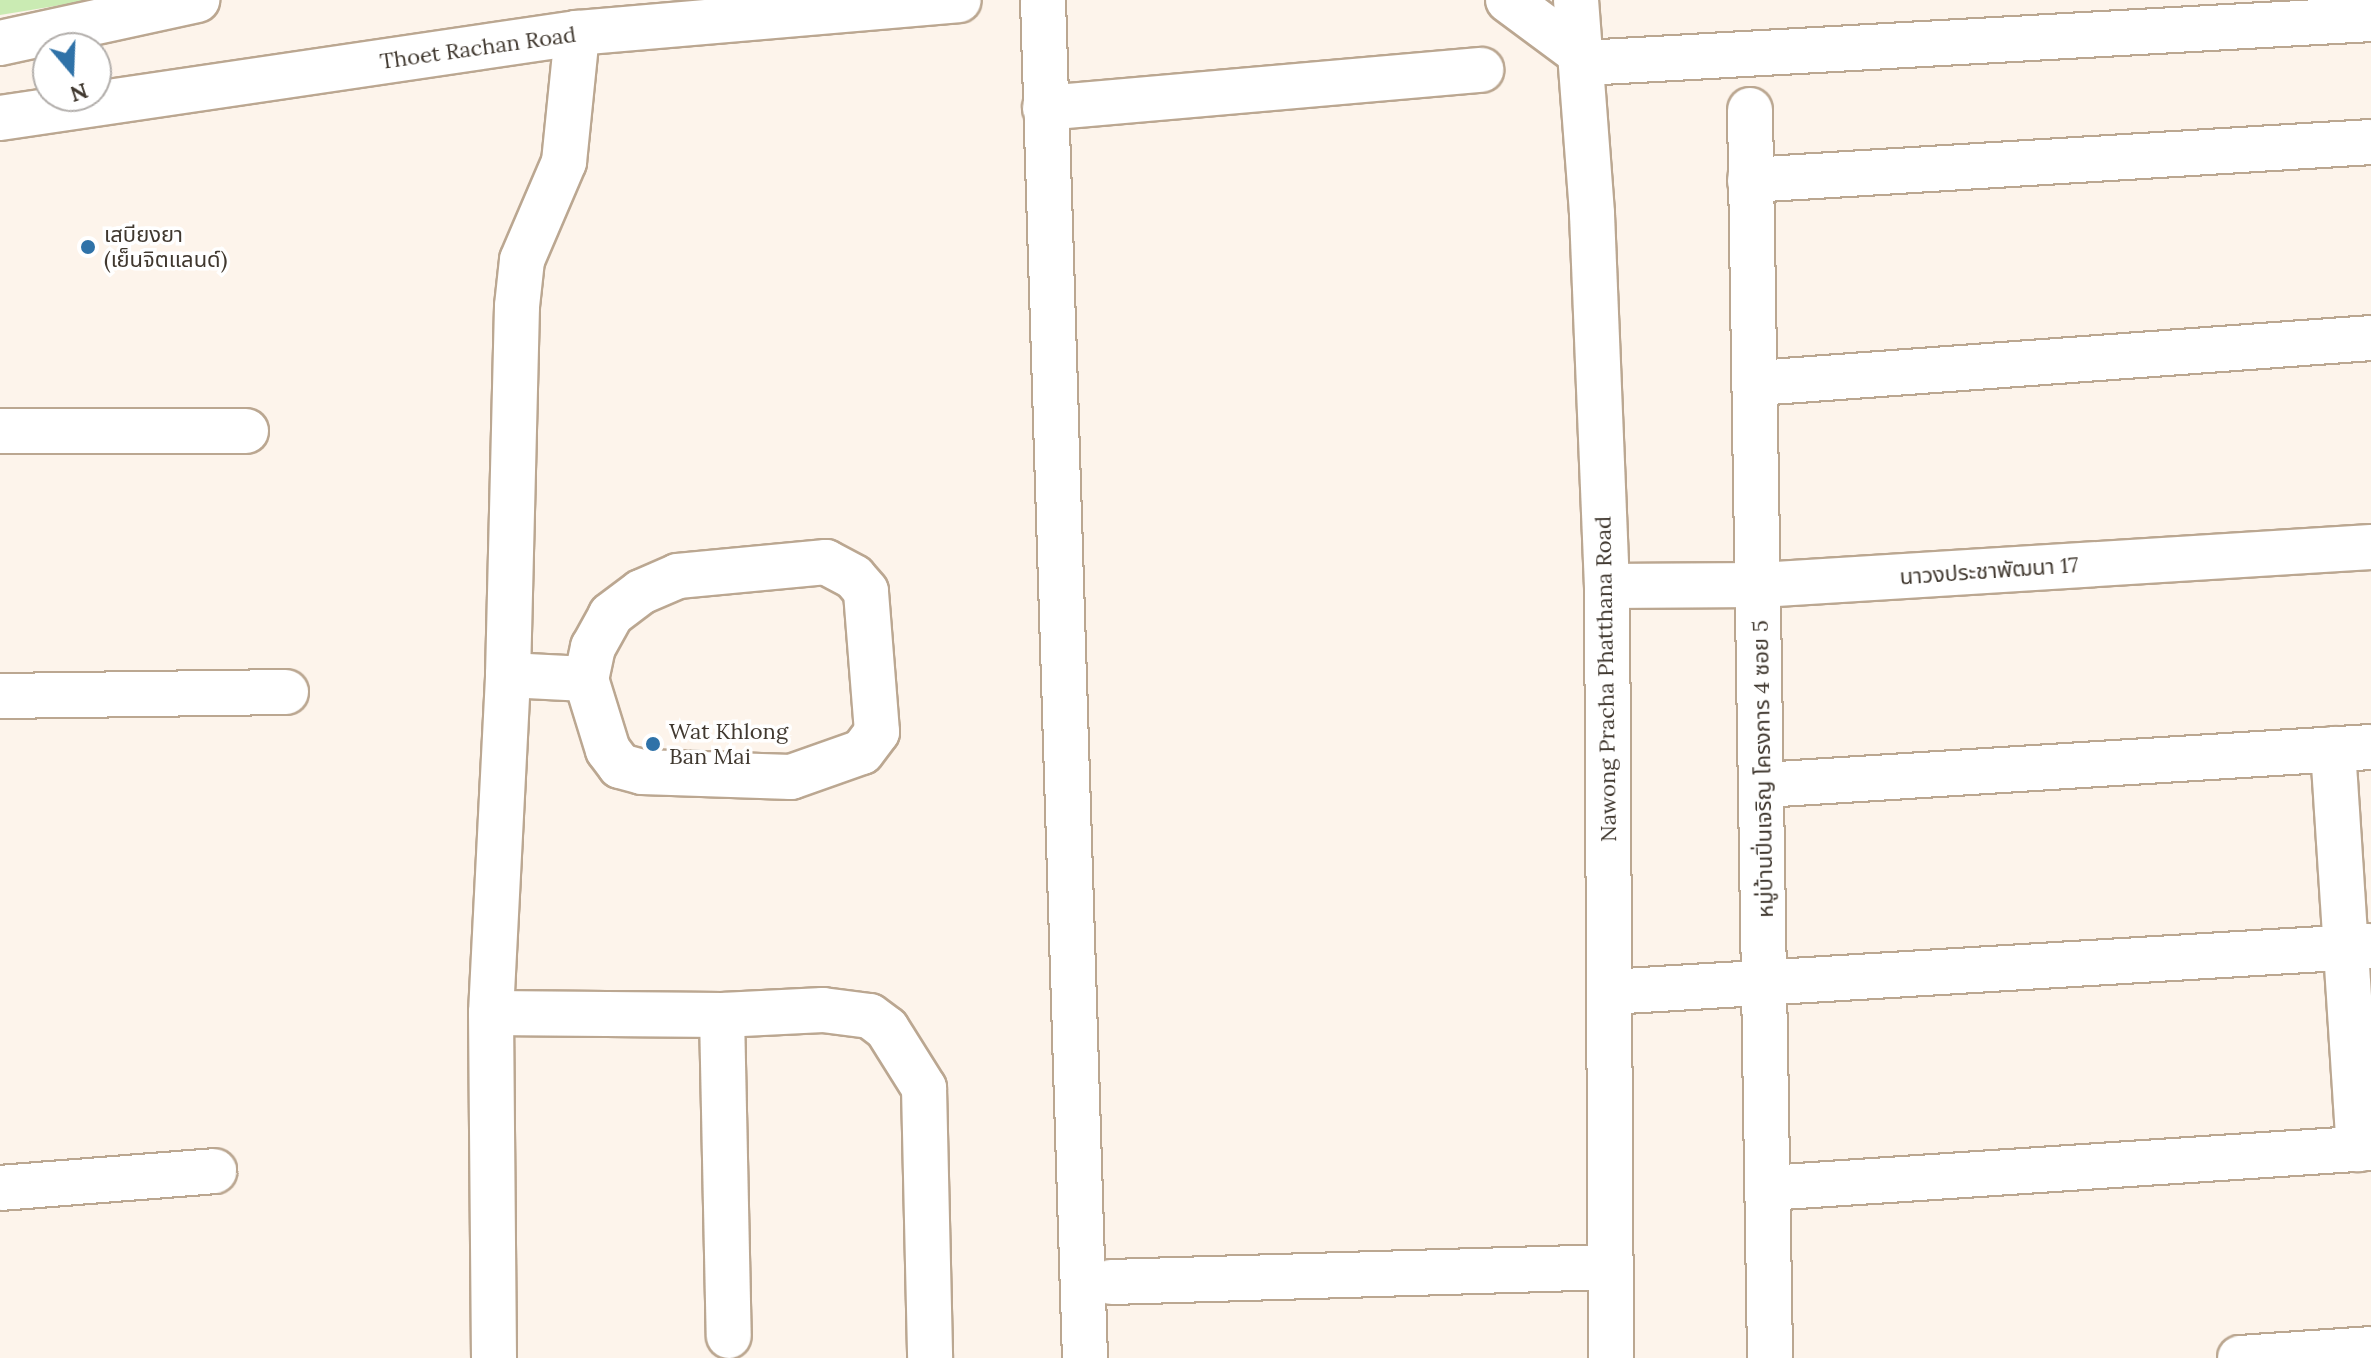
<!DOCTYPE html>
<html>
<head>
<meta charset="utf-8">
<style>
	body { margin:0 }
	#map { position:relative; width:2371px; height:1358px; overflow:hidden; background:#fdf4eb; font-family:Lora,"Noto Sans Thai",serif }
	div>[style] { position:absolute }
	.green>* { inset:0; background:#caebb3 }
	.roads { filter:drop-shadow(2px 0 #bba791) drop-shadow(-2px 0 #bba791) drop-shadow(0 2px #bba791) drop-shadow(0 -2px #bba791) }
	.minor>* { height:44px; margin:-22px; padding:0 22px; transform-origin:22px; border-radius:22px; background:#fff }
	.dots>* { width:22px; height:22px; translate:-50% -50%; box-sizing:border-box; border:4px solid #fff; border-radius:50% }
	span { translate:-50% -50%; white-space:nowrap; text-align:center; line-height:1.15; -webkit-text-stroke:7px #fff; paint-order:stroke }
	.street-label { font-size:22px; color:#40382f }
	.poi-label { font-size:22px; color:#40382f }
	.left { translate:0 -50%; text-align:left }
	.north { position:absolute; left:32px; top:32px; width:80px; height:80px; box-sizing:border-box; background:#fff; border:2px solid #b3afac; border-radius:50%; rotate:161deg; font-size:22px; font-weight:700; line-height:32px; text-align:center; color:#40382f }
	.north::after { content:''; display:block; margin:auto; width:28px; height:36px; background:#2f72a8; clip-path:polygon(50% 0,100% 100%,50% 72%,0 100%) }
</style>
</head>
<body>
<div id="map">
	<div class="green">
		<i style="clip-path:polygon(0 0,92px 0,0 15px)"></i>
	</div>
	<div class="roads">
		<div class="minor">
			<i style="left:1043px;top:0;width:1359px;rotate:88.23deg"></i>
			<i style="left:1508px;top:0;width:92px;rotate:36.6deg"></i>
			<i style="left:1576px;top:0;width:215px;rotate:85.7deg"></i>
			<i style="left:1592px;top:214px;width:372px;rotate:87.7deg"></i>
			<i style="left:1607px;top:586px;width:772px;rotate:89.7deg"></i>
			<i style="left:0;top:43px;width:202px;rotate:-12.3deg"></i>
			<i style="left:1584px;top:63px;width:788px;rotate:-3.2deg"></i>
			<i style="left:1045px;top:108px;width:438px;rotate:-5deg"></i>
			<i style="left:1750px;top:110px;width:1248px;rotate:89.08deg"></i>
			<i style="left:0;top:118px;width:583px;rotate:-8.38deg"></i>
			<i style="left:577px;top:33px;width:383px;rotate:-4.9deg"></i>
			<i style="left:1750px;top:180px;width:622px;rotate:-3.5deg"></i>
			<i style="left:1757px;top:383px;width:616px;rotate:-4.19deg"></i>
			<i style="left:0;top:431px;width:246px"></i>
			<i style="left:1607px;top:586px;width:153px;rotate:-0.4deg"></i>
			<i style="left:1760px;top:585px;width:612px;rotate:-3.56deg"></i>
			<i style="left:508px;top:675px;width:78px;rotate:2.9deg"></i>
			<i style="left:586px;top:679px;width:74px;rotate:72.8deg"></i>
			<i style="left:608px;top:750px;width:20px;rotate:53deg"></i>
			<i style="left:620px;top:766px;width:23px;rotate:15deg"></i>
			<i style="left:642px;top:772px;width:149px;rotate:1.9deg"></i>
			<i style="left:791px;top:777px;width:75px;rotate:-19.4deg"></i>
			<i style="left:862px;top:752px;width:25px;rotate:-53deg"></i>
			<i style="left:877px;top:732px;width:141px;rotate:-94.5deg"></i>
			<i style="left:866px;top:591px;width:18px;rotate:-131deg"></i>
			<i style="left:854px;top:577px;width:32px;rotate:-152deg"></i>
			<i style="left:826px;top:562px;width:149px;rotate:174.6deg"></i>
			<i style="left:678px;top:576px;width:40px;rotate:156.6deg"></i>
			<i style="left:641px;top:592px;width:38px;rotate:143deg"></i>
			<i style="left:611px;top:615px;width:37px;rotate:119deg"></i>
			<i style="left:593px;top:647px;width:33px;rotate:102deg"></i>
			<i style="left:0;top:696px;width:286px;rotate:-0.8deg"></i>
			<i style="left:2333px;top:749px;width:401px;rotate:86.3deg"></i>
			<i style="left:1763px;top:785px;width:609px;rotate:-3.58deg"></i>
			<i style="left:1609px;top:992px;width:763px;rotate:-3.45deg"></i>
			<i style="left:491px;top:1013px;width:231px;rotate:0.5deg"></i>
			<i style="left:722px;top:1015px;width:101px;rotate:-2.8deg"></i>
			<i style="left:823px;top:1010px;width:47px;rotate:7.3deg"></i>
			<i style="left:870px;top:1016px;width:21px;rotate:37deg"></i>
			<i style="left:887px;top:1029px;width:70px;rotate:57.9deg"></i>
			<i style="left:924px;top:1088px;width:270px;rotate:88.7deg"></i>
			<i style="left:722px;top:1015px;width:321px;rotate:88.8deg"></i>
			<i style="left:0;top:1188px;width:215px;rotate:-4.5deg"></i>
			<i style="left:1768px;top:1188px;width:604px;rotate:-3.8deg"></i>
			<i style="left:1111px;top:1282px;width:500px;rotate:-1.72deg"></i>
			<i style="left:494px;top:1358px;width:345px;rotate:-90.5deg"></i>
			<i style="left:491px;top:1013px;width:338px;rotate:-87.1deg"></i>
			<i style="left:508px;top:675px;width:369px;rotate:-88.6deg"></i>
			<i style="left:517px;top:306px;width:46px;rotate:-83.8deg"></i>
			<i style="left:522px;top:260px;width:107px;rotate:-66.8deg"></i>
			<i style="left:564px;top:162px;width:130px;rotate:-84.2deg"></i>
			<i style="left:2240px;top:1358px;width:131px;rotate:-3.9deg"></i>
		</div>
	</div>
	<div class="dots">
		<i style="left:88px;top:247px;background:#2f72a8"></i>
		<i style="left:653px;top:744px;background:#2f72a8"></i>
	</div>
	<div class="street-label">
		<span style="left:478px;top:48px;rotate:-8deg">Thoet Rachan Road</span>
		<span style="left:1989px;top:571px;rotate:-4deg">นาวงประชาพัฒนา 17</span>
		<span style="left:1606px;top:679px;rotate:-91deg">Nawong Pracha Phatthana Road</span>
		<span style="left:1763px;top:769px;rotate:-91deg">หมู่บ้านปิ่นเจริญ โครงการ 4 ซอย 5</span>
	</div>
	<div class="poi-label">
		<span class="left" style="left:104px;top:247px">เสบียงยา<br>(เย็นจิตแลนด์)</span>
		<span class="left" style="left:669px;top:744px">Wat Khlong<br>Ban Mai</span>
	</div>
	<div class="north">N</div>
</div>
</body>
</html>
